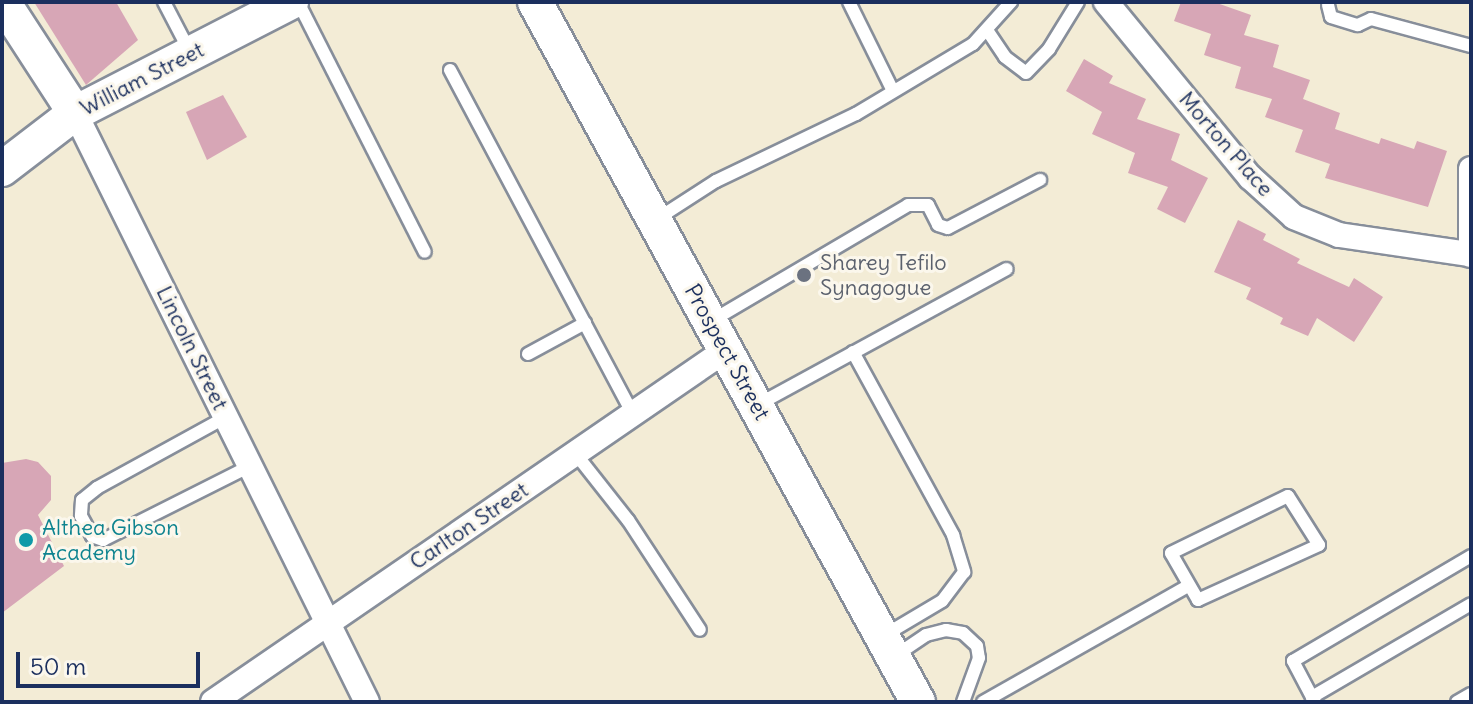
<!DOCTYPE html>
<html>
<head>
<meta charset="utf-8">
<style>
	body { margin:0 }
	#map { position:relative; width:1473px; height:704px; overflow:hidden; background:#f3ecd6; font-family:Delius,sans-serif }
	div>[style] { position:absolute }
	.building>* { inset:0; background:#d7a6b6 }
	.roads { filter:drop-shadow(2px 0 #878e9a) drop-shadow(-2px 0 #878e9a) drop-shadow(0 2px #878e9a) drop-shadow(0 -2px #878e9a) }
	.lane>* { height:12px; margin:-6px; padding:0 6px; transform-origin:6px; border-radius:6px; background:#fff }
	.street>* { height:24px; margin:-12px; padding:0 12px; transform-origin:12px; border-radius:12px; background:#fff }
	.secondary>* { height:34px; margin:-17px; padding:0 17px; transform-origin:17px; border-radius:17px; background:#fff }
	.dots>* { width:22px; height:22px; translate:-50% -50%; box-sizing:border-box; border:4px solid #fbf7ec; border-radius:50% }
	span { translate:-50% -50%; white-space:nowrap; text-align:center; line-height:1.15; -webkit-text-stroke:6px #fbf7ec; paint-order:stroke }
	.street-label { font-size:22px; color:#1b2f5e }
	.worship-label { font-size:22px; color:#5b616d }
	.left { translate:0 -50%; text-align:left }
	.culture-label { font-size:22px; color:#0d838f }
	.frame { position:absolute; inset:0; border:4px solid #1b2f5e; pointer-events:none }
	.scale { position:absolute; left:16px; top:652px; width:184px; height:36px; box-sizing:border-box; border:4px solid #1b2f5e; border-top:0; padding-left:10px; font-size:24px; line-height:28px; white-space:nowrap; color:#1b2f5e; -webkit-text-stroke:6px #fbf7ec; paint-order:stroke }
</style>
</head>
<body>
<div id="map">
	<div class="building">
		<i style="clip-path:polygon(34px 2px,116px 2px,138px 40px,86px 85px)"></i>
		<i style="clip-path:polygon(1181px 2px,1214px 2px,1251px 15px,1244px 35px,1279px 45px,1273px 67px,1310px 80px,1303px 99px,1340px 113px,1335px 129px,1379px 144px,1381px 138px,1414px 149px,1417px 141px,1447px 151px,1428px 207px,1325px 178px,1330px 164px,1295px 152px,1303px 130px,1265px 117px,1272px 99px,1235px 88px,1241px 67px,1204px 55px,1211px 34px,1174px 21px)"></i>
		<i style="clip-path:polygon(1084px 59px,1113px 76px,1109px 83px,1146px 99px,1137px 119px,1180px 134px,1171px 160px,1208px 178px,1185px 223px,1157px 209px,1168px 187px,1128px 173px,1135px 153px,1092px 134px,1102px 112px,1066px 91px)"></i>
		<i style="clip-path:polygon(223px 95px,247px 137px,207px 160px,186px 112px)"></i>
		<i style="clip-path:polygon(1238px 220px,1266px 234px,1263px 240px,1300px 259px,1297px 263px,1349px 287px,1354px 278px,1383px 297px,1354px 342px,1317px 318px,1308px 336px,1280px 324px,1283px 318px,1246px 299px,1251px 288px,1214px 272px)"></i>
		<i style="clip-path:polygon(26px 459px,38px 462px,51px 476px,51px 500px,38px 515px,64px 566px,2px 613px,2px 463px)"></i>
	</div>
	<div class="roads">
		<div class="lane">
			<i style="left:164px;top:2px;width:56px;rotate:62.5deg"></i>
			<i style="left:298px;top:2px;width:280px;rotate:63.1deg"></i>
			<i style="left:849px;top:2px;width:99px;rotate:63.7deg"></i>
			<i style="left:1328px;top:5px;width:12px;rotate:76deg"></i>
			<i style="left:1331px;top:17px;width:28px;rotate:17deg"></i>
			<i style="left:1358px;top:25px;width:14px;rotate:-25deg"></i>
			<i style="left:1371px;top:19px;width:104px;rotate:15.1deg"></i>
			<i style="left:987px;top:30px;width:32px;rotate:56deg"></i>
			<i style="left:1005px;top:57px;width:26px;rotate:37deg"></i>
			<i style="left:1026px;top:73px;width:33px;rotate:-46deg"></i>
			<i style="left:1049px;top:49px;width:55px;rotate:-58.3deg"></i>
			<i style="left:450px;top:70px;width:390px;rotate:62deg"></i>
			<i style="left:657px;top:219px;width:70px;rotate:-32.8deg"></i>
			<i style="left:716px;top:181px;width:155px;rotate:-25.6deg"></i>
			<i style="left:856px;top:114px;width:136px;rotate:-30.9deg"></i>
			<i style="left:973px;top:44px;width:57px;rotate:-47.9deg"></i>
			<i style="left:713px;top:320px;width:226px;rotate:-30.5deg"></i>
			<i style="left:908px;top:205px;width:20px"></i>
			<i style="left:928px;top:205px;width:22px;rotate:63deg"></i>
			<i style="left:938px;top:225px;width:10px;rotate:17deg"></i>
			<i style="left:948px;top:228px;width:104px;rotate:-27.6deg"></i>
			<i style="left:853px;top:352px;width:209px;rotate:61.3deg"></i>
			<i style="left:953px;top:535px;width:39px;rotate:73deg"></i>
			<i style="left:964px;top:572px;width:36px;rotate:127deg"></i>
			<i style="left:942px;top:601px;width:69px;rotate:149.3deg"></i>
			<i style="left:528px;top:354px;width:65px;rotate:-28.5deg"></i>
			<i style="left:759px;top:404px;width:282px;rotate:-28.6deg"></i>
			<i style="left:226px;top:417px;width:147px;rotate:151.2deg"></i>
			<i style="left:97px;top:488px;width:19px;rotate:141deg"></i>
			<i style="left:82px;top:500px;width:16px;rotate:94deg"></i>
			<i style="left:81px;top:516px;width:23px;rotate:61deg"></i>
			<i style="left:92px;top:536px;width:12px;rotate:20deg"></i>
			<i style="left:103px;top:540px;width:165px;rotate:-26.7deg"></i>
			<i style="left:575px;top:453px;width:85px;rotate:51.7deg"></i>
			<i style="left:628px;top:520px;width:131px;rotate:56.8deg"></i>
			<i style="left:1288px;top:496px;width:58px;rotate:57.7deg"></i>
			<i style="left:1319px;top:545px;width:133px;rotate:155.6deg"></i>
			<i style="left:1198px;top:600px;width:54px;rotate:-119.9deg"></i>
			<i style="left:1171px;top:553px;width:130px;rotate:-26deg"></i>
			<i style="left:895px;top:656px;width:37px;rotate:-34deg"></i>
			<i style="left:926px;top:635px;width:21px;rotate:-14deg"></i>
			<i style="left:946px;top:630px;width:17px;rotate:10deg"></i>
			<i style="left:963px;top:633px;width:19px;rotate:43deg"></i>
			<i style="left:977px;top:646px;width:12px;rotate:81deg"></i>
			<i style="left:979px;top:658px;width:47px;rotate:110deg"></i>
			<i style="left:1312px;top:697px;width:41px;rotate:-117.8deg"></i>
			<i style="left:1293px;top:661px;width:207px;rotate:-30.5deg"></i>
			<i style="left:983px;top:702px;width:233px;rotate:-29.5deg"></i>
			<i style="left:1315px;top:702px;width:6px;rotate:-121deg"></i>
			<i style="left:1312px;top:697px;width:184px;rotate:-30.3deg"></i>
			<i style="left:1457px;top:702px;width:16px;rotate:-30deg"></i>
		</div>
		<div class="street">
			<i style="left:1106px;top:2px;width:227px;rotate:50.6deg"></i>
			<i style="left:1250px;top:177px;width:59px;rotate:42.3deg"></i>
			<i style="left:1294px;top:217px;width:48px;rotate:21.8deg"></i>
			<i style="left:1339px;top:235px;width:132px;rotate:8.3deg"></i>
			<i style="left:75px;top:113px;width:657px;rotate:63.63deg"></i>
			<i style="left:1471px;top:169px;width:86px;rotate:90deg"></i>
			<i style="left:213px;top:702px;width:622px;rotate:-34.46deg"></i>
		</div>
		<div class="secondary">
			<i style="left:3px;top:2px;width:132px;rotate:57deg"></i>
			<i style="left:535px;top:2px;width:798px;rotate:61.32deg"></i>
			<i style="left:2px;top:169px;width:92px;rotate:-37.5deg"></i>
			<i style="left:75px;top:113px;width:243px;rotate:-27.2deg"></i>
		</div>
	</div>
	<div class="dots">
		<i style="left:804px;top:275px;background:#6b7280"></i>
		<i style="left:26px;top:540px;background:#0f9aa8"></i>
	</div>
	<div class="street-label">
		<span style="left:142px;top:79px;rotate:-27deg">William Street</span>
		<span style="left:1226px;top:144px;rotate:49deg">Morton Place</span>
		<span style="left:192px;top:348px;rotate:64deg">Lincoln Street</span>
		<span style="left:727px;top:352px;rotate:61deg">Prospect Street</span>
		<span style="left:469px;top:526px;rotate:-34deg">Carlton Street</span>
	</div>
	<div class="worship-label">
		<span class="left" style="left:820px;top:275px">Sharey Tefilo<br>Synagogue</span>
	</div>
	<div class="culture-label">
		<span class="left" style="left:42px;top:540px">Althea Gibson<br>Academy</span>
	</div>
	<div class="frame"></div>
	<div class="scale">50 m</div>
</div>
</body>
</html>
